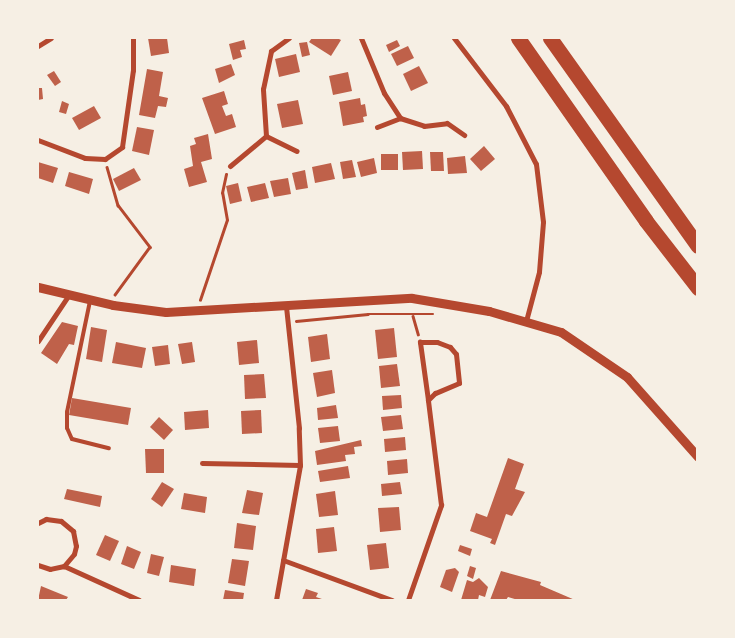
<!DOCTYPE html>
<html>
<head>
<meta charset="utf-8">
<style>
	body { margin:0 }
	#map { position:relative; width:735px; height:638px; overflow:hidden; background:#f6efe4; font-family:Spectral,serif }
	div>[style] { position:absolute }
	.building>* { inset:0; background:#bf614a }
	.path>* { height:2.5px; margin:-1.25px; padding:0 1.25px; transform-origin:1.25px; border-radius:1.25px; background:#b5482f }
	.service>* { height:4px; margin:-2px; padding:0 2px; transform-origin:2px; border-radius:2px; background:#b5482f }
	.minor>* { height:5px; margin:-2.5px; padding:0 2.5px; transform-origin:2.5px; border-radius:2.5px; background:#b5482f }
	.tertiary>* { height:9px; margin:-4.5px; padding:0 4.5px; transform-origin:4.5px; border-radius:4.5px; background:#b5482f }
	.motorway>* { height:15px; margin:-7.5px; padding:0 7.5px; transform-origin:7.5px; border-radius:7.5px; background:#b5482f }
	span { translate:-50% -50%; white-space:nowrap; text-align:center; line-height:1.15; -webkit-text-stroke:5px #f6efe4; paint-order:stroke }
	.frame { position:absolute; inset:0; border:39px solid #f6efe4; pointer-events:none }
</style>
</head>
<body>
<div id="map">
	<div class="building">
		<i style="clip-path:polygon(148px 38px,167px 38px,169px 53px,151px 56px)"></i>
		<i style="clip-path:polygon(312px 38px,337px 38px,341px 40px,331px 56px,309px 42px)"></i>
		<i style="clip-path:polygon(244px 40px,246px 49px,240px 50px,242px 57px,233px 60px,229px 44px)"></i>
		<i style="clip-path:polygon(397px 40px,400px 46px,389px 52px,386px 45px)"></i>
		<i style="clip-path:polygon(307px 42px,310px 55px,302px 57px,299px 43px)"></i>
		<i style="clip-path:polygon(408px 46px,414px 58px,397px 66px,391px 54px)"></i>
		<i style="clip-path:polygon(296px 54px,300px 72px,279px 77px,275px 59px)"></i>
		<i style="clip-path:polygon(231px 64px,235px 75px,219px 83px,215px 69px)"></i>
		<i style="clip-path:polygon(419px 66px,428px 83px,411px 91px,403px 74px)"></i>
		<i style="clip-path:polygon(147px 69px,163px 72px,159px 96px,168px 98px,166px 107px,158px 106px,155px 118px,139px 115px)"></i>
		<i style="clip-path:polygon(54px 71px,61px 82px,55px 86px,47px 75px)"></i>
		<i style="clip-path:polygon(348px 72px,352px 91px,333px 95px,329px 76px)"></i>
		<i style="clip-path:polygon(38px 88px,42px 88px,43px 99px,38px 100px)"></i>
		<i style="clip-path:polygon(224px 91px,228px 104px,222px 106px,226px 116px,232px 114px,236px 127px,215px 134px,202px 98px)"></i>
		<i style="clip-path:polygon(360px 98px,361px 105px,365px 104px,367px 116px,363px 117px,364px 122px,343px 126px,339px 102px)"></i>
		<i style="clip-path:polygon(298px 100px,303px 124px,282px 128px,277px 104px)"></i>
		<i style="clip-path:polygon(62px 101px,69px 104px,66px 114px,59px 112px)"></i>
		<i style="clip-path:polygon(94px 106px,101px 118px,79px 130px,72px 118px)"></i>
		<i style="clip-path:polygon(137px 127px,154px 130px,149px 155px,132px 151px)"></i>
		<i style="clip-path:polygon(208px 134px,212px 159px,201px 162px,207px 182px,189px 187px,184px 169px,193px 166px,190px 146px,196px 144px,194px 138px)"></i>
		<i style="clip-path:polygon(484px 146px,495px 159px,481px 171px,470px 159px)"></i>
		<i style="clip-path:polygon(422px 151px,423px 169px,403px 170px,402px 152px)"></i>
		<i style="clip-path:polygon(430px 152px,443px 152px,444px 171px,431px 171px)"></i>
		<i style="clip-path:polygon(381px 154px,398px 154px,398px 170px,381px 170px)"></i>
		<i style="clip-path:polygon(465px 156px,467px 173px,448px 174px,447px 158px)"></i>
		<i style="clip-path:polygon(374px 158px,377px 173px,361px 177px,357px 162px)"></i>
		<i style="clip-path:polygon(352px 160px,356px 177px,343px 179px,340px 162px)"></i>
		<i style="clip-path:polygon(38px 162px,58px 168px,53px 183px,38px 178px)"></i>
		<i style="clip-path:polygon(331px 163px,335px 179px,315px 183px,312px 167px)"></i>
		<i style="clip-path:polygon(134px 168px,141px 180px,119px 191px,113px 179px)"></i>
		<i style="clip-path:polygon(305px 170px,308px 188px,296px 190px,292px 173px)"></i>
		<i style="clip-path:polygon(69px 172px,93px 179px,89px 194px,65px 186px)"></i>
		<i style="clip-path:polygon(288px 178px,291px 194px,274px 197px,270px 181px)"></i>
		<i style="clip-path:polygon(238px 183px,242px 201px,230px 204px,226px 186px)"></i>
		<i style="clip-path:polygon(265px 183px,269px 198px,251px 202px,247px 187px)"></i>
		<i style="clip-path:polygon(62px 322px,78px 326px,74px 345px,69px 344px,57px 364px,41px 353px)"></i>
		<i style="clip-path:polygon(91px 327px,107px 330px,102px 362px,86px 359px)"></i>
		<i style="clip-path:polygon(394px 328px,397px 357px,378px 359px,375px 330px)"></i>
		<i style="clip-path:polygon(327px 334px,330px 359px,311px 362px,308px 337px)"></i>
		<i style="clip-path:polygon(257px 340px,259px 363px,239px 365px,237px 342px)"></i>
		<i style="clip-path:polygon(116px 342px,146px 348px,142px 368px,112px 363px)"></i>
		<i style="clip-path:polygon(192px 342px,195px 362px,182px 364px,178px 344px)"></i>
		<i style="clip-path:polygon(168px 345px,170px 364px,155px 366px,152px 347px)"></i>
		<i style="clip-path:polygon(397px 364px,400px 386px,381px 388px,379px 366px)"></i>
		<i style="clip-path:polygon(332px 370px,335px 393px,317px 397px,313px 373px)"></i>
		<i style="clip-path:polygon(264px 374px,266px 398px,245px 399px,244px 375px)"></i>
		<i style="clip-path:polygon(401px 395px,402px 408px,383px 410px,382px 396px)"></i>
		<i style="clip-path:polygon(72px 398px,131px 408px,128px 425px,69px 415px)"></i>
		<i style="clip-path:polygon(336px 405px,338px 418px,318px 420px,317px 408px)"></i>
		<i style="clip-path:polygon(208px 410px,209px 428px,185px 430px,184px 412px)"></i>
		<i style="clip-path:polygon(261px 410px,262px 433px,242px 434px,241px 411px)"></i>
		<i style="clip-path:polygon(401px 415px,403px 429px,383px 431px,381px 417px)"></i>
		<i style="clip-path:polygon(159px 417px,173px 430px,164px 440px,150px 427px)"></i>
		<i style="clip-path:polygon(338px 426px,340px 441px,320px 443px,318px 428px)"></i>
		<i style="clip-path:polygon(405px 437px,406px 450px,385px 452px,384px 439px)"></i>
		<i style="clip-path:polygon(361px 440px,362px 446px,354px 447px,355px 454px,345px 455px,346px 461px,317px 465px,315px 451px)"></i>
		<i style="clip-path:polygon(145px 449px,164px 449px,164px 473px,146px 473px)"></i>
		<i style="clip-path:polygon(508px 458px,524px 464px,515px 489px,525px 492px,512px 516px,506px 514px,495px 545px,490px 543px,492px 539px,470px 531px,476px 513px,487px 517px)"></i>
		<i style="clip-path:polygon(407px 459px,408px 473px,388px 475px,387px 461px)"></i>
		<i style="clip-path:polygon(348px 466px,350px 478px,320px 482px,318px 471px)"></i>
		<i style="clip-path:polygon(162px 482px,174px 489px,162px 507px,151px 499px)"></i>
		<i style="clip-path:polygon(400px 482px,402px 494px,382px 496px,381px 484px)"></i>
		<i style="clip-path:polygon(67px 489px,102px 496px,100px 507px,64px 499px)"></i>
		<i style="clip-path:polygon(247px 490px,263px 493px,259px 515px,242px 513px)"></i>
		<i style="clip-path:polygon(335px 491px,338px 515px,319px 517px,316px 494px)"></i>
		<i style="clip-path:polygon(184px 493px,207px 497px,205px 513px,181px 509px)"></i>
		<i style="clip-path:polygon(399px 507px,401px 530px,380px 532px,378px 508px)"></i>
		<i style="clip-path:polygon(237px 523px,256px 526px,253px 550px,234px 548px)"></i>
		<i style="clip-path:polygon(334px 527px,337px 551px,318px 553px,316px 529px)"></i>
		<i style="clip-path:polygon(105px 535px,119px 541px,110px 561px,96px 555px)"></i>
		<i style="clip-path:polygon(386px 543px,389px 568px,370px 570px,367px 545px)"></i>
		<i style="clip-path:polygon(460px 545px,472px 549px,470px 556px,458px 551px)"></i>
		<i style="clip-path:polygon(127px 546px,141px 552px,134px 569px,121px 564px)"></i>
		<i style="clip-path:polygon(151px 554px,164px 557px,159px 576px,147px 573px)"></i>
		<i style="clip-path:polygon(232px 559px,249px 561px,245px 586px,228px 583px)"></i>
		<i style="clip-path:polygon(171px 565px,196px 569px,194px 586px,169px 582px)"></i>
		<i style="clip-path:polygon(470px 566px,476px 568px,473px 579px,467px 576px)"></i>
		<i style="clip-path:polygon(455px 568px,459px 572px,452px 592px,440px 587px,446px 570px)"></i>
		<i style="clip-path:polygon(501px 571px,541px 582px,540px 585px,575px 600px,518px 600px,508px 597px,506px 600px,490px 600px)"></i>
		<i style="clip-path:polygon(479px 578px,488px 587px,485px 597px,479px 595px,478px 600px,461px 600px,467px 580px,473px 582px)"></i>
		<i style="clip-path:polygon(41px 586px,68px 597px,66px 600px,38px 600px)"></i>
		<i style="clip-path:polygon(306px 589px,318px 593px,316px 597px,325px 600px,302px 600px)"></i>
		<i style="clip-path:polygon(225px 590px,244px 593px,243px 600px,223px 600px)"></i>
	</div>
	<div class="path">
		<i style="left:107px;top:167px;width:40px;rotate:74deg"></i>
		<i style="left:118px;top:205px;width:53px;rotate:52.7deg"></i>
		<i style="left:150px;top:247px;width:59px;rotate:126.1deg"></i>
		<i style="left:200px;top:300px;width:84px;rotate:-71.4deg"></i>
		<i style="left:227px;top:220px;width:27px;rotate:-100deg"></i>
		<i style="left:222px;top:193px;width:19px;rotate:-78deg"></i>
		<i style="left:413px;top:316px;width:19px;rotate:74deg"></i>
		<i style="left:296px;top:321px;width:72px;rotate:-5.6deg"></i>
		<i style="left:368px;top:314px;width:65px"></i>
	</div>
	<div class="service">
		<i style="left:90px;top:301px;width:113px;rotate:101.7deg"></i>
		<i style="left:67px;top:412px;width:16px;rotate:90deg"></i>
		<i style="left:67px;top:428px;width:12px;rotate:66deg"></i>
		<i style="left:72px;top:439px;width:38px;rotate:14deg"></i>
	</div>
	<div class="minor">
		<i style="left:361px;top:38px;width:60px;rotate:67.3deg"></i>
		<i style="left:384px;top:93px;width:30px;rotate:57deg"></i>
		<i style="left:400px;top:118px;width:25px;rotate:18deg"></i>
		<i style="left:424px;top:126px;width:23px;rotate:-7deg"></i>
		<i style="left:447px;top:123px;width:21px;rotate:35deg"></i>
		<i style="left:454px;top:38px;width:86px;rotate:52.6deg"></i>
		<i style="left:506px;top:106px;width:65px;rotate:62.7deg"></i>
		<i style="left:536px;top:164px;width:58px;rotate:83.1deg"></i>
		<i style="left:543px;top:222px;width:50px;rotate:94.6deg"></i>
		<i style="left:539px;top:272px;width:51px;rotate:104.9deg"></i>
		<i style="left:38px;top:46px;width:15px;rotate:-32deg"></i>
		<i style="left:377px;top:127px;width:25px;rotate:-21deg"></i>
		<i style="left:266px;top:136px;width:34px;rotate:26deg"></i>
		<i style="left:38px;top:140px;width:50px;rotate:21deg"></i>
		<i style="left:85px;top:158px;width:20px;rotate:3deg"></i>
		<i style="left:105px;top:159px;width:21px;rotate:-35deg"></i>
		<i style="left:122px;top:147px;width:78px;rotate:-81.9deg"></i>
		<i style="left:133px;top:70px;width:32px;rotate:-90deg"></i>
		<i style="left:230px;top:166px;width:47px;rotate:-39.8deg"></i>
		<i style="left:266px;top:136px;width:47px;rotate:-93.7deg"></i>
		<i style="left:263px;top:89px;width:39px;rotate:-78deg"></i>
		<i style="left:271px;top:51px;width:22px;rotate:-36deg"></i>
		<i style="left:38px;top:341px;width:54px;rotate:-56.3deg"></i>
		<i style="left:202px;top:463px;width:98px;rotate:1.2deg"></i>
		<i style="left:38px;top:523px;width:9px;rotate:-27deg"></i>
		<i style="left:46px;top:519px;width:15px;rotate:8deg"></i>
		<i style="left:61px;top:521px;width:16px;rotate:40deg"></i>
		<i style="left:73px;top:531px;width:15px;rotate:79deg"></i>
		<i style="left:76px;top:546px;width:8px;rotate:104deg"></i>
		<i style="left:74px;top:554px;width:16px;rotate:130deg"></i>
		<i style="left:64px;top:566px;width:14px;rotate:168deg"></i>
		<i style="left:50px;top:569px;width:13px;rotate:-162deg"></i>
		<i style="left:283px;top:560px;width:116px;rotate:20.2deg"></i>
		<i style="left:64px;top:566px;width:82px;rotate:24.4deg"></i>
		<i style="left:276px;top:600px;width:137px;rotate:-79.9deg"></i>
		<i style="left:300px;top:465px;width:37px;rotate:-92deg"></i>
		<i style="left:299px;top:428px;width:122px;rotate:-96.1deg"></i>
		<i style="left:408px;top:600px;width:101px;rotate:-70.8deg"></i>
		<i style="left:441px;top:505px;width:106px;rotate:-97.1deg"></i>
		<i style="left:428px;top:400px;width:59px;rotate:-97.9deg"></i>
		<i style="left:420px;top:342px;width:17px"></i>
		<i style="left:437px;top:342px;width:14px;rotate:21deg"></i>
		<i style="left:450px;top:347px;width:9px;rotate:49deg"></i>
		<i style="left:456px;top:354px;width:29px;rotate:84deg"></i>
		<i style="left:459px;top:383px;width:26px;rotate:157deg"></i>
		<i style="left:435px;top:393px;width:10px;rotate:135deg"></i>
	</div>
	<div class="tertiary">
		<i style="left:38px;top:287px;width:77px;rotate:13.5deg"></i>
		<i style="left:113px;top:305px;width:53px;rotate:7.5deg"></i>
		<i style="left:166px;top:312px;width:246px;rotate:-3.3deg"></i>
		<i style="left:412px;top:298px;width:78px;rotate:9.6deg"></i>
		<i style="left:489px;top:311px;width:75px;rotate:16.3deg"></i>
		<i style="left:561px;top:332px;width:80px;rotate:34.3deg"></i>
		<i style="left:627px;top:377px;width:107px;rotate:48.4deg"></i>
	</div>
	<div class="motorway">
		<i style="left:518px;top:38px;width:223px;rotate:55deg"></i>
		<i style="left:646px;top:221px;width:85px;rotate:52.2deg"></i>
		<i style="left:550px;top:38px;width:255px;rotate:54.6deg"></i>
	</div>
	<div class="frame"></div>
</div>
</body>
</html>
